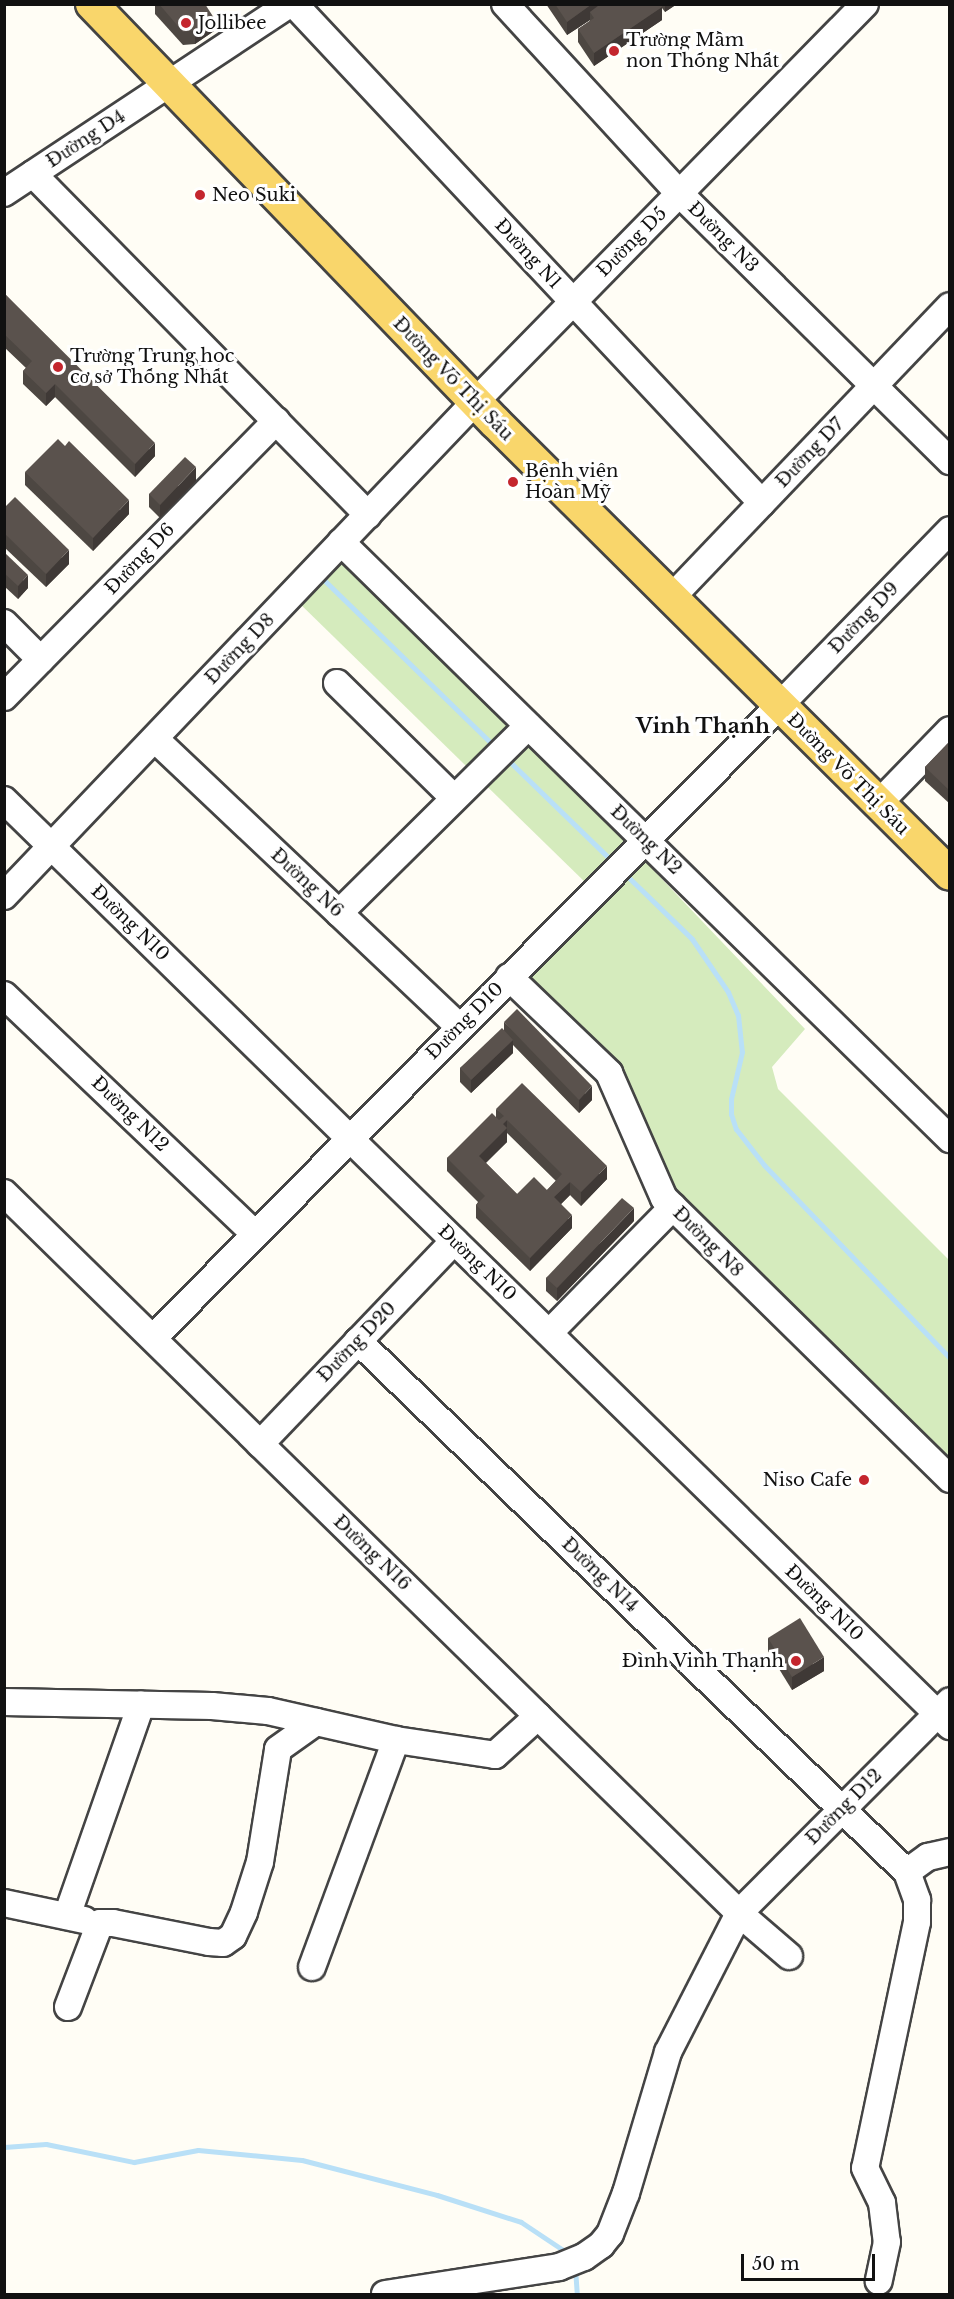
<!DOCTYPE html>
<html>
<head>
<meta charset="utf-8">
<style>
	body { margin:0 }
	#map { position:relative; width:954px; height:2299px; overflow:hidden; background:#fffdf5; font-family:"Libre Baskerville",serif }
	div>[style] { position:absolute }
	.green>* { inset:0; background:#d5ebbd }
	.stream>* { height:5px; margin:-2.5px; padding:0 2.5px; transform-origin:2.5px; border-radius:2.5px; background:#b9e0f7 }
	.roads { filter:drop-shadow(2px 0 #444) drop-shadow(-2px 0 #444) drop-shadow(0 2px #444) drop-shadow(0 -2px #444) }
	.minor>* { height:26px; margin:-13px; padding:0 13px; transform-origin:13px; border-radius:13px; background:#fff }
	.major>* { height:32px; margin:-16px; padding:0 16px; transform-origin:16px; border-radius:16px; background:#f9d66b }
	.wall>* { inset:0; background:#4d4742 }
	.shaded-wall>* { inset:0; background:#3f3936 }
	.building>* { inset:0; background:#5a524d }
	.dots>* { width:16px; height:16px; translate:-50% -50%; box-sizing:border-box; border:3px solid #fff; border-radius:50% }
	span { translate:-50% -50%; white-space:nowrap; text-align:center; line-height:1.15; -webkit-text-stroke:6px #fff; paint-order:stroke }
	.poi-label { font-size:18px; color:#111 }
	.left { translate:0 -50%; text-align:left }
	.right { translate:-100% -50%; text-align:right }
	.street-label { font-size:18px; color:#111 }
	.quarter-label { font-size:21px; color:#111; font-weight:700 }
	.frame { position:absolute; inset:0; border:6px solid #111; pointer-events:none }
	.scale { position:absolute; left:741px; top:2254px; width:134px; height:27px; box-sizing:border-box; border:3px solid #111; border-top:0; padding-left:8px; font-size:18px; line-height:21px; white-space:nowrap; color:#111; -webkit-text-stroke:4px #fff; paint-order:stroke }
</style>
</head>
<body>
<div id="map">
	<div class="green">
		<i style="clip-path:polygon(340px 549px,641px 834px,589px 886px,294px 598px)"></i>
		<i style="clip-path:polygon(638px 854px,805px 1029px,772px 1067px,778px 1089px,949px 1260px,949px 1470px,669px 1195px,614px 1069px,518px 977px)"></i>
	</div>
	<div class="stream">
		<i style="left:324px;top:580px;width:239px;rotate:44.3deg"></i>
		<i style="left:506px;top:758px;width:149px;rotate:44.2deg"></i>
		<i style="left:624px;top:873px;width:95px;rotate:44.1deg"></i>
		<i style="left:692px;top:939px;width:64px;rotate:55.8deg"></i>
		<i style="left:728px;top:992px;width:25px;rotate:67deg"></i>
		<i style="left:738px;top:1015px;width:37px;rotate:84deg"></i>
		<i style="left:742px;top:1052px;width:48px;rotate:103.2deg"></i>
		<i style="left:731px;top:1099px;width:15px;rotate:90deg"></i>
		<i style="left:731px;top:1114px;width:16px;rotate:72deg"></i>
		<i style="left:736px;top:1129px;width:46px;rotate:52.1deg"></i>
		<i style="left:764px;top:1165px;width:268px;rotate:46.1deg"></i>
		<i style="left:4px;top:2147px;width:42px;rotate:-4.1deg"></i>
		<i style="left:46px;top:2144px;width:90px;rotate:11.6deg"></i>
		<i style="left:134px;top:2162px;width:65px;rotate:-10.6deg"></i>
		<i style="left:198px;top:2150px;width:104px;rotate:5.5deg"></i>
		<i style="left:302px;top:2160px;width:139px;rotate:14.5deg"></i>
		<i style="left:437px;top:2195px;width:88px;rotate:17.8deg"></i>
		<i style="left:521px;top:2222px;width:50px;rotate:33.7deg"></i>
		<i style="left:563px;top:2250px;width:6px;rotate:51deg"></i>
		<i style="left:575px;top:2268px;width:26px;rotate:86deg"></i>
	</div>
	<div class="roads">
		<div class="minor">
			<i style="left:294px;top:4px;width:684px;rotate:46.84deg"></i>
			<i style="left:505px;top:4px;width:258px;rotate:47.4deg"></i>
			<i style="left:680px;top:194px;width:380px;rotate:44.7deg"></i>
			<i style="left:33px;top:174px;width:478px;rotate:45.5deg"></i>
			<i style="left:4px;top:193px;width:343px;rotate:-33.5deg"></i>
			<i style="left:341px;top:542px;width:853px;rotate:44.43deg"></i>
			<i style="left:670px;top:599px;width:405px;rotate:-46.3deg"></i>
			<i style="left:4px;top:623px;width:52px;rotate:45deg"></i>
			<i style="left:337px;top:683px;width:164px;rotate:44.5deg"></i>
			<i style="left:4px;top:697px;width:388px;rotate:-45.4deg"></i>
			<i style="left:155px;top:739px;width:419px;rotate:43.4deg"></i>
			<i style="left:4px;top:800px;width:1324px;rotate:44.39deg"></i>
			<i style="left:878px;top:804px;width:103px;rotate:-45.8deg"></i>
			<i style="left:4px;top:896px;width:683px;rotate:-46.37deg"></i>
			<i style="left:475px;top:402px;width:557px;rotate:-45.58deg"></i>
			<i style="left:339px;top:913px;width:266px;rotate:-44.7deg"></i>
			<i style="left:509px;top:977px;width:139px;rotate:43.8deg"></i>
			<i style="left:609px;top:1073px;width:137px;rotate:66.3deg"></i>
			<i style="left:664px;top:1198px;width:401px;rotate:44.5deg"></i>
			<i style="left:4px;top:995px;width:347px;rotate:43.6deg"></i>
			<i style="left:4px;top:1193px;width:1029px;rotate:44.41deg"></i>
			<i style="left:739px;top:1913px;width:66px;rotate:40.7deg"></i>
			<i style="left:549px;top:1333px;width:177px;rotate:-45.5deg"></i>
			<i style="left:153px;top:1338px;width:890px;rotate:-45.27deg"></i>
			<i style="left:779px;top:706px;width:245px;rotate:-45.8deg"></i>
			<i style="left:358px;top:1341px;width:764px;rotate:44.05deg"></i>
			<i style="left:907px;top:1872px;width:30px;rotate:70deg"></i>
			<i style="left:917px;top:1900px;width:22px;rotate:90deg"></i>
			<i style="left:917px;top:1922px;width:251px;rotate:101.9deg"></i>
			<i style="left:865px;top:2168px;width:39px;rotate:64deg"></i>
			<i style="left:882px;top:2203px;width:39px;rotate:83deg"></i>
			<i style="left:887px;top:2242px;width:40px;rotate:102deg"></i>
			<i style="left:260px;top:1444px;width:281px;rotate:-46.3deg"></i>
			<i style="left:4px;top:1702px;width:208px;rotate:1.1deg"></i>
			<i style="left:212px;top:1706px;width:56px;rotate:5.1deg"></i>
			<i style="left:268px;top:1711px;width:131px;rotate:12.8deg"></i>
			<i style="left:396px;top:1740px;width:100px;rotate:8.6deg"></i>
			<i style="left:495px;top:1755px;width:58px;rotate:-42.2deg"></i>
			<i style="left:907px;top:1872px;width:26px;rotate:-36deg"></i>
			<i style="left:928px;top:1857px;width:23px;rotate:-13deg"></i>
			<i style="left:4px;top:1903px;width:82px;rotate:12deg"></i>
			<i style="left:67px;top:1916px;width:224px;rotate:-70.7deg"></i>
			<i style="left:312px;top:1967px;width:242px;rotate:-69.7deg"></i>
			<i style="left:68px;top:2007px;width:90px;rotate:-69.1deg"></i>
			<i style="left:100px;top:1923px;width:13px"></i>
			<i style="left:113px;top:1923px;width:98px;rotate:11.2deg"></i>
			<i style="left:209px;top:1942px;width:14px;rotate:4deg"></i>
			<i style="left:223px;top:1943px;width:12px;rotate:-35deg"></i>
			<i style="left:233px;top:1936px;width:26px;rotate:-65deg"></i>
			<i style="left:244px;top:1912px;width:52px;rotate:-72.3deg"></i>
			<i style="left:260px;top:1862px;width:114px;rotate:-80.9deg"></i>
			<i style="left:278px;top:1749px;width:47px;rotate:-35.4deg"></i>
			<i style="left:385px;top:2294px;width:176px;rotate:-8.8deg"></i>
			<i style="left:559px;top:2267px;width:27px;rotate:-22deg"></i>
			<i style="left:584px;top:2257px;width:21px;rotate:-35deg"></i>
			<i style="left:601px;top:2245px;width:14px;rotate:-51deg"></i>
			<i style="left:610px;top:2234px;width:44px;rotate:-68.7deg"></i>
			<i style="left:626px;top:2193px;width:147px;rotate:-73.4deg"></i>
			<i style="left:668px;top:2052px;width:156px;rotate:-62.9deg"></i>
			<i style="left:739px;top:1913px;width:299px;rotate:-45.1deg"></i>
		</div>
		<div class="major">
			<i style="left:92px;top:4px;width:581px;rotate:46.05deg"></i>
			<i style="left:495px;top:422px;width:641px;rotate:44.81deg"></i>
		</div>
	</div>
	<div class="wall">
		<i style="clip-path:polygon(155px 4px,205px 4px,214px 31px,195px 44px,183px 45px,155px 14px)"></i>
		<i style="clip-path:polygon(546px 4px,677px 4px,665px 12px,662px 8px,662px 20px,594px 66px,578px 42px,578px 29px,590px 21px,590px 20px,567px 35px)"></i>
		<i style="clip-path:polygon(4px 293px,155px 456px,135px 477px,55px 397px,46px 406px,23px 384px,23px 371px,26px 368px,4px 347px)"></i>
		<i style="clip-path:polygon(25px 472px,129px 514px,93px 551px,25px 485px)"></i>
		<i style="clip-path:polygon(196px 481px,160px 518px,149px 507px,149px 494px)"></i>
		<i style="clip-path:polygon(4px 508px,69px 564px,46px 587px,4px 547px)"></i>
		<i style="clip-path:polygon(4px 552px,28px 588px,18px 599px,4px 586px)"></i>
		<i style="clip-path:polygon(950px 741px,950px 804px,925px 781px,925px 767px)"></i>
		<i style="clip-path:polygon(504px 1022px,592px 1100px,579px 1113px,513px 1045px,513px 1053px,471px 1093px,460px 1082px,460px 1068px,504px 1030px)"></i>
		<i style="clip-path:polygon(evenodd,496px 1109px,607px 1179px,581px 1206px,570px 1195px,561px 1204px,572px 1228px,530px 1271px,476px 1218px,476px 1205px,478px 1202px,447px 1171px,447px 1158px,496px 1117px,496px 1109px,507px 1133px,556px 1181px,547px 1190px,517px 1194px,486px 1163px,507px 1142px,507px 1133px)"></i>
		<i style="clip-path:polygon(634px 1221px,557px 1301px,546px 1291px,546px 1278px)"></i>
		<i style="clip-path:polygon(768px 1638px,824px 1671px,792px 1690px,768px 1651px)"></i>
	</div>
	<div class="shaded-wall">
		<i style="clip-path:polygon(592px 4px,600px 4px,590px 12px,590px 20px,567px 35px,567px 22px)"></i>
		<i style="clip-path:polygon(665px 4px,677px 4px,665px 12px)"></i>
		<i style="clip-path:polygon(662px 7px,662px 20px,594px 66px,594px 53px)"></i>
		<i style="clip-path:polygon(214px 18px,214px 31px,195px 44px,195px 30px)"></i>
		<i style="clip-path:polygon(55px 384px,55px 397px,46px 406px,46px 393px)"></i>
		<i style="clip-path:polygon(155px 443px,155px 456px,135px 477px,135px 464px)"></i>
		<i style="clip-path:polygon(196px 467px,196px 481px,160px 518px,160px 505px)"></i>
		<i style="clip-path:polygon(129px 500px,129px 514px,93px 551px,93px 538px)"></i>
		<i style="clip-path:polygon(69px 550px,69px 564px,46px 587px,46px 574px)"></i>
		<i style="clip-path:polygon(28px 575px,28px 588px,18px 599px,18px 586px)"></i>
		<i style="clip-path:polygon(513px 1040px,513px 1053px,471px 1093px,471px 1080px)"></i>
		<i style="clip-path:polygon(592px 1086px,592px 1100px,579px 1113px,579px 1100px)"></i>
		<i style="clip-path:polygon(507px 1120px,507px 1142px,479px 1169px,479px 1156px,503px 1124px)"></i>
		<i style="clip-path:polygon(607px 1166px,607px 1179px,581px 1206px,581px 1192px)"></i>
		<i style="clip-path:polygon(570px 1182px,570px 1195px,554px 1211px,554px 1197px)"></i>
		<i style="clip-path:polygon(634px 1208px,634px 1221px,557px 1301px,557px 1288px)"></i>
		<i style="clip-path:polygon(572px 1215px,572px 1228px,530px 1271px,530px 1258px)"></i>
		<i style="clip-path:polygon(824px 1657px,824px 1671px,792px 1690px,792px 1677px)"></i>
	</div>
	<div class="building">
		<i style="clip-path:polygon(159px 4px,205px 4px,214px 18px,195px 30px,183px 32px)"></i>
		<i style="clip-path:polygon(555px 4px,592px 4px,567px 22px)"></i>
		<i style="clip-path:polygon(601px 4px,661px 4px,662px 7px,594px 53px,578px 29px,594px 18px,590px 12px)"></i>
		<i style="clip-path:polygon(4px 293px,155px 443px,135px 464px,55px 384px,46px 393px,23px 371px,32px 361px,4px 334px)"></i>
		<i style="clip-path:polygon(58px 439px,65px 446px,69px 441px,129px 500px,93px 538px,25px 472px)"></i>
		<i style="clip-path:polygon(185px 457px,196px 467px,160px 505px,149px 494px)"></i>
		<i style="clip-path:polygon(15px 497px,69px 550px,46px 574px,4px 533px,4px 508px)"></i>
		<i style="clip-path:polygon(4px 552px,28px 575px,18px 586px,4px 573px)"></i>
		<i style="clip-path:polygon(950px 741px,950px 791px,925px 767px)"></i>
		<i style="clip-path:polygon(517px 1009px,592px 1086px,579px 1100px,504px 1022px)"></i>
		<i style="clip-path:polygon(502px 1028px,513px 1040px,471px 1080px,460px 1068px)"></i>
		<i style="clip-path:polygon(evenodd,522px 1083px,607px 1166px,581px 1192px,570px 1182px,554px 1197px,572px 1215px,530px 1258px,476px 1205px,485px 1196px,447px 1158px,492px 1113px,499px 1120px,504px 1116px,496px 1109px,522px 1083px,507px 1120px,562px 1174px,547px 1190px,534px 1177px,517px 1194px,479px 1156px,507px 1128px,503px 1124px,507px 1120px)"></i>
		<i style="clip-path:polygon(622px 1198px,634px 1208px,557px 1288px,546px 1278px)"></i>
		<i style="clip-path:polygon(800px 1618px,824px 1657px,792px 1677px,768px 1638px)"></i>
	</div>
	<div class="dots">
		<i style="left:186px;top:23px;background:#c4262e"></i>
		<i style="left:614px;top:51px;background:#c4262e"></i>
		<i style="left:200px;top:195px;background:#c4262e"></i>
		<i style="left:58px;top:367px;background:#c4262e"></i>
		<i style="left:513px;top:482px;background:#c4262e"></i>
		<i style="left:864px;top:1480px;background:#c4262e"></i>
		<i style="left:796px;top:1661px;background:#c4262e"></i>
	</div>
	<div class="poi-label">
		<span class="left" style="left:198px;top:23px">Jollibee</span>
		<span class="left" style="left:626px;top:51px">Trường Mầm<br>non Thống Nhất</span>
		<span class="left" style="left:212px;top:195px">Neo Suki</span>
		<span class="left" style="left:70px;top:367px">Trường Trung học<br>cơ sở Thống Nhất</span>
		<span class="left" style="left:525px;top:482px">Bệnh viện<br>Hoàn Mỹ</span>
		<span class="right" style="left:852px;top:1480px">Niso Cafe</span>
		<span class="right" style="left:784px;top:1661px">Đình Vinh Thạnh</span>
	</div>
	<div class="street-label">
		<span style="left:86px;top:139px;rotate:-33deg">Đường D4</span>
		<span style="left:723px;top:237px;rotate:45deg">Đường N3</span>
		<span style="left:632px;top:242px;rotate:-45deg">Đường D5</span>
		<span style="left:528px;top:254px;rotate:47deg">Đường N1</span>
		<span style="left:453px;top:379px;rotate:46deg">Đường Võ Thị Sáu</span>
		<span style="left:810px;top:453px;rotate:-46deg">Đường D7</span>
		<span style="left:140px;top:559px;rotate:-46deg">Đường D6</span>
		<span style="left:864px;top:618px;rotate:-46deg">Đường D9</span>
		<span style="left:240px;top:649px;rotate:-46deg">Đường D8</span>
		<span style="left:848px;top:774px;rotate:45deg">Đường Võ Thị Sáu</span>
		<span style="left:646px;top:840px;rotate:44deg">Đường N2</span>
		<span style="left:307px;top:883px;rotate:43deg">Đường N6</span>
		<span style="left:130px;top:923px;rotate:44deg">Đường N10</span>
		<span style="left:465px;top:1021px;rotate:-45deg">Đường D10</span>
		<span style="left:130px;top:1114px;rotate:44deg">Đường N12</span>
		<span style="left:708px;top:1242px;rotate:45deg">Đường N8</span>
		<span style="left:477px;top:1263px;rotate:44deg">Đường N10</span>
		<span style="left:357px;top:1342px;rotate:-46deg">Đường D20</span>
		<span style="left:372px;top:1553px;rotate:44deg">Đường N16</span>
		<span style="left:600px;top:1575px;rotate:44deg">Đường N14</span>
		<span style="left:824px;top:1603px;rotate:44deg">Đường N10</span>
		<span style="left:844px;top:1807px;rotate:-45deg">Đường D12</span>
	</div>
	<div class="quarter-label">
		<span style="left:703px;top:726px">Vinh Thạnh</span>
	</div>
	<div class="frame"></div>
	<div class="scale">50 m</div>
</div>
</body>
</html>
